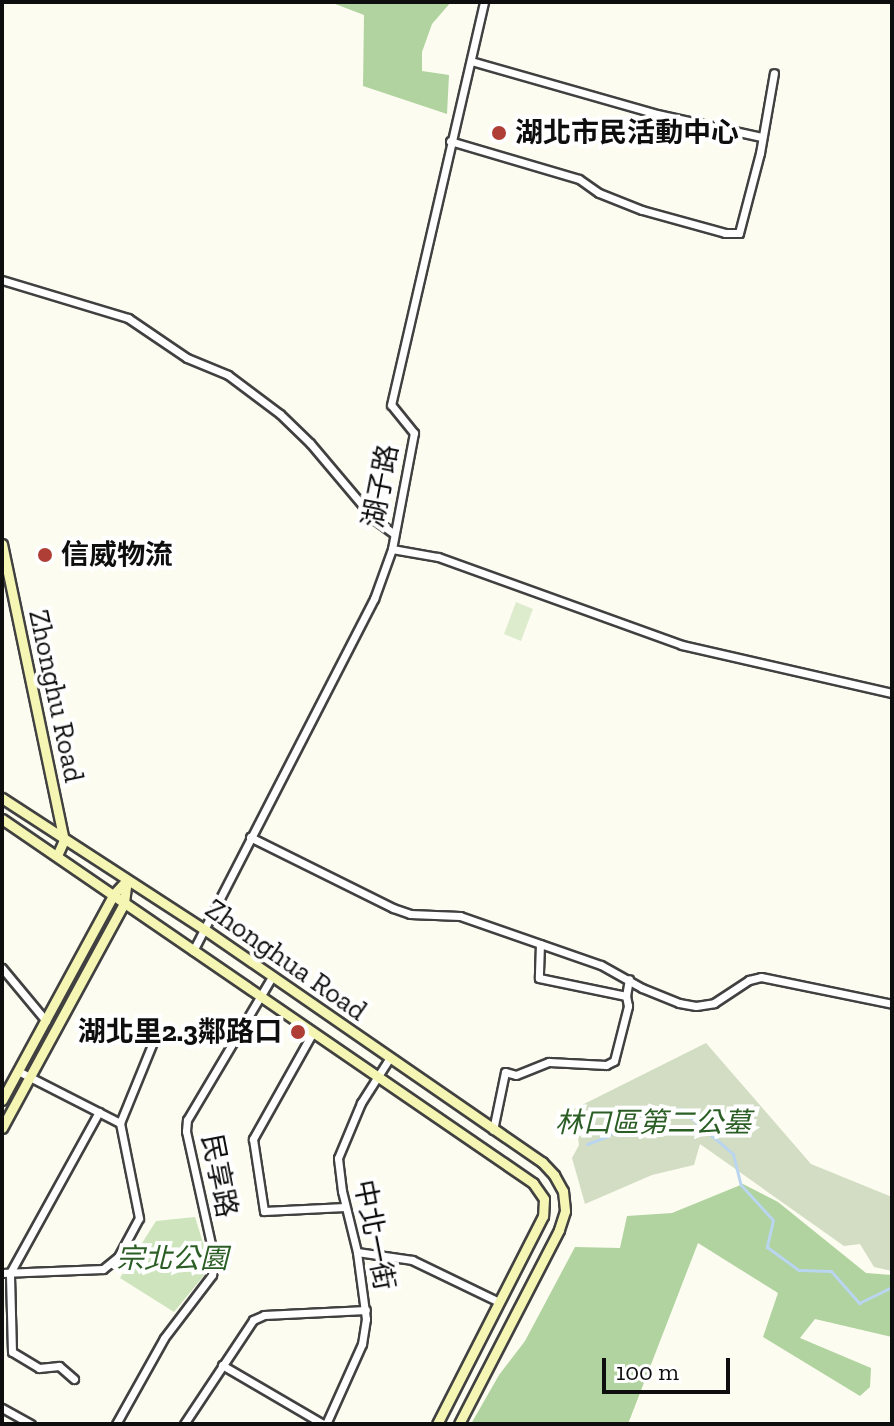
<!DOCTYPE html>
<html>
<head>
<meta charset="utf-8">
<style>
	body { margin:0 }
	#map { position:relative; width:894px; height:1426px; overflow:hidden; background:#fdfcf0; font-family:"Zilla Slab","Noto Sans TC",serif }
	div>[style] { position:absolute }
	.green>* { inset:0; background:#cde4bd }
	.forest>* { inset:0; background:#b0d39f }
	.cemetery>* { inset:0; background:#d2ddc3 }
	.pitch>* { inset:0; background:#deecce }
	.stream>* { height:3px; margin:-1.5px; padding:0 1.5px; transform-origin:1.5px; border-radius:1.5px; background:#bad5ef }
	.roads { filter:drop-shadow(2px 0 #414141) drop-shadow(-2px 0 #414141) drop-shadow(0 2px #414141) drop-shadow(0 -2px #414141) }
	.street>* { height:7px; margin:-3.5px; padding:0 3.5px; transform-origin:3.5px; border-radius:3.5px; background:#fff }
	.secondary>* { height:9px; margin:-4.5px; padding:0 4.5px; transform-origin:4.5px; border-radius:4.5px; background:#f5f6b3 }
	.dots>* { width:22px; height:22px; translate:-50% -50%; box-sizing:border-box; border:4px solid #fff; border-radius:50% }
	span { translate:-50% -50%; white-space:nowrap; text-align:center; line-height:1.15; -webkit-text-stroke:8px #fff; paint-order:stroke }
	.poi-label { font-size:28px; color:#0e0e0e; font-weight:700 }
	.left { translate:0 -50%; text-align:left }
	.right { translate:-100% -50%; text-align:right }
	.street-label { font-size:28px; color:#0e0e0e }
	.park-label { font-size:28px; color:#2b5e25; font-style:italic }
	.frame { position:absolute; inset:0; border:4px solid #0e0e0e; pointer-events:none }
	.scale { position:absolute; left:602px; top:1358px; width:128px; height:36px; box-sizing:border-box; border:4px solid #0e0e0e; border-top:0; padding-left:10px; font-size:24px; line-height:28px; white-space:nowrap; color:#0e0e0e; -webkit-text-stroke:6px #fff; paint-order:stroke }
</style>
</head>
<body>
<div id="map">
	<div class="green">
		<i style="clip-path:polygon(195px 1217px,209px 1262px,206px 1273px,174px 1312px,120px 1278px,156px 1221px)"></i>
	</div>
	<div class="forest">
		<i style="clip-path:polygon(330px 2px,451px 2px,432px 24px,422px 52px,422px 71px,449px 75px,447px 114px,363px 86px,364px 15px)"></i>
		<i style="clip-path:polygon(743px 1184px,778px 1202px,866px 1273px,892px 1275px,892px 1337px,815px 1319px,800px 1338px,871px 1368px,870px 1387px,860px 1396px,763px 1337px,778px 1293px,698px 1243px,628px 1424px,471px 1424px,499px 1375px,525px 1341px,575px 1247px,620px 1248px,627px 1216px,672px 1213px)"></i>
	</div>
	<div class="cemetery">
		<i style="clip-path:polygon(706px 1043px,811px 1164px,892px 1197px,892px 1271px,874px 1267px,860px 1244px,844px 1246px,700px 1144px,694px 1165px,652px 1175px,585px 1204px,572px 1158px,579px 1145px,574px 1109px)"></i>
	</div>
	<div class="pitch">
		<i style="clip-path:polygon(516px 602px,533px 609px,521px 641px,504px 634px)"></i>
	</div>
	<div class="stream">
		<i style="left:587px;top:1144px;width:22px;rotate:-21deg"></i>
		<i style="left:608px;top:1136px;width:30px;rotate:-41deg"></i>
		<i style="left:631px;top:1116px;width:50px;rotate:-8deg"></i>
		<i style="left:681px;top:1109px;width:69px;rotate:40.9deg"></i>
		<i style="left:733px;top:1154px;width:32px;rotate:76deg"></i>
		<i style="left:741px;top:1185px;width:47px;rotate:47.6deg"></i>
		<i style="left:773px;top:1220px;width:28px;rotate:103deg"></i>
		<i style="left:767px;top:1247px;width:39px;rotate:36deg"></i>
		<i style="left:799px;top:1270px;width:32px;rotate:2deg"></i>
		<i style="left:831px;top:1271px;width:43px;rotate:48.8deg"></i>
		<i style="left:859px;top:1303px;width:37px;rotate:-26deg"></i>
	</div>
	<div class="roads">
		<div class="street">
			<i style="left:471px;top:61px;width:193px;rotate:15.9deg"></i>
			<i style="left:657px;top:114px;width:107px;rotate:12.4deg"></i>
			<i style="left:450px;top:141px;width:134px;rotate:16.4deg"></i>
			<i style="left:579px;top:179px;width:24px;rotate:35deg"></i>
			<i style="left:599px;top:193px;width:46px;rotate:21.6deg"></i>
			<i style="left:642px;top:210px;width:86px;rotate:15.5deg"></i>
			<i style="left:725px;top:233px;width:14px"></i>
			<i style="left:739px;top:233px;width:83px;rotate:-75.3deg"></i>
			<i style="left:760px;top:153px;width:81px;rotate:-80.1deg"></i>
			<i style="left:2px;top:280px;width:132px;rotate:16.8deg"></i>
			<i style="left:128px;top:318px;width:71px;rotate:34.1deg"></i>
			<i style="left:187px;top:358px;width:44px;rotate:22.5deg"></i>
			<i style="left:228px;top:375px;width:65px;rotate:36.9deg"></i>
			<i style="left:280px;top:414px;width:42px;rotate:44deg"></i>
			<i style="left:310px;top:443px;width:101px;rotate:49.8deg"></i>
			<i style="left:375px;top:520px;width:22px;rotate:36deg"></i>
			<i style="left:392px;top:549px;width:47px;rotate:9.9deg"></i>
			<i style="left:438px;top:557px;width:259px;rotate:19.8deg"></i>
			<i style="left:682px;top:645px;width:215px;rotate:12.9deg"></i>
			<i style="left:250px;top:837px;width:160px;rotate:26.4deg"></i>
			<i style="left:393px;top:908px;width:18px;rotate:19deg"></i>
			<i style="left:410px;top:914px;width:50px;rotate:2.3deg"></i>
			<i style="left:460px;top:916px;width:149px;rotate:19.2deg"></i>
			<i style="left:601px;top:965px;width:47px;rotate:29.3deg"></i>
			<i style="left:642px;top:988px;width:40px;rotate:22deg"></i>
			<i style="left:679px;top:1003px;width:17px;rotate:10deg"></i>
			<i style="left:696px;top:1006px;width:18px;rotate:-9deg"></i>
			<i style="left:714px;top:1003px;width:42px;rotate:-33.3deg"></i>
			<i style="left:749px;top:980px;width:12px;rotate:-14deg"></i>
			<i style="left:761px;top:977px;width:134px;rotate:11.6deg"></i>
			<i style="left:540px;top:944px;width:34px;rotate:92deg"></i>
			<i style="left:539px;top:978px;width:89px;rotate:11.7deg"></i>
			<i style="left:626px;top:996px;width:17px;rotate:-80deg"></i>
			<i style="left:193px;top:951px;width:396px;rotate:-62.8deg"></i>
			<i style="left:374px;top:599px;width:53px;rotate:-70.2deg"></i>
			<i style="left:392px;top:549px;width:118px;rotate:-79.3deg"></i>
			<i style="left:414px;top:433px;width:36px;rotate:-129deg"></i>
			<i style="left:391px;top:405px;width:414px;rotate:-77deg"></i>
			<i style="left:2px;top:968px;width:69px;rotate:50.3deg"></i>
			<i style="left:313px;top:1032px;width:123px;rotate:119.3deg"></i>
			<i style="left:253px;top:1139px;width:73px;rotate:81.3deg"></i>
			<i style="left:264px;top:1211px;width:81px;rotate:-2.8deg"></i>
			<i style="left:120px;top:1123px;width:95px;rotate:-67.8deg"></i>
			<i style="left:493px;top:1130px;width:59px;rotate:-78.3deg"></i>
			<i style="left:505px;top:1072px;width:11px;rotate:15deg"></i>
			<i style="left:516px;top:1075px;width:35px;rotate:-22deg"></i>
			<i style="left:549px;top:1062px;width:57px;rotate:3deg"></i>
			<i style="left:606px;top:1065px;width:9px;rotate:-27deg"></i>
			<i style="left:614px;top:1061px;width:57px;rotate:-75.7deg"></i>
			<i style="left:628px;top:1006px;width:10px;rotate:-101deg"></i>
			<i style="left:357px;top:1252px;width:56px;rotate:8.3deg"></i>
			<i style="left:412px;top:1260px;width:97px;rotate:25.8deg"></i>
			<i style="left:2px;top:1273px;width:101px;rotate:-2.3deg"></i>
			<i style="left:103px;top:1269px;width:19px;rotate:-39deg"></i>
			<i style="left:118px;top:1257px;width:44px;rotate:-61.7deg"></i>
			<i style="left:139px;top:1218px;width:97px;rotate:-101.3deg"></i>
			<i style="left:120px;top:1123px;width:114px;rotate:-153deg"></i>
			<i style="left:222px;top:1365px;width:117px;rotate:30.3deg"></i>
			<i style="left:74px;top:1379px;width:20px;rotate:-139deg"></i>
			<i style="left:59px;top:1366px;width:20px;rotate:174deg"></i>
			<i style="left:39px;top:1368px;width:31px;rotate:-149deg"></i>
			<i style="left:12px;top:1352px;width:79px;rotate:-91.5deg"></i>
			<i style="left:10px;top:1273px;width:184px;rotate:-61.1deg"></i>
			<i style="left:2px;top:1408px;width:33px;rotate:29deg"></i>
			<i style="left:116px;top:1424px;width:98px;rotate:-60.8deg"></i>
			<i style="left:164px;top:1338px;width:79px;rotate:-52.7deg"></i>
			<i style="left:212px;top:1275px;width:13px;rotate:-77deg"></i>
			<i style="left:215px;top:1262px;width:134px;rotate:-102.5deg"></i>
			<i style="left:186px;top:1131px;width:11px;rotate:-85deg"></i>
			<i style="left:187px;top:1120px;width:166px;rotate:-59.3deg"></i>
			<i style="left:184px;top:1424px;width:125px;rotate:-56.4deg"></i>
			<i style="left:253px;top:1320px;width:12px;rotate:-24deg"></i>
			<i style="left:264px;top:1315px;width:102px;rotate:-2.8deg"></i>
			<i style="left:326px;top:1424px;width:88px;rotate:-65.8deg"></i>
			<i style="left:362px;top:1344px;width:25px;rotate:-81deg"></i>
			<i style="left:366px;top:1319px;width:68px;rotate:-97.7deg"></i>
			<i style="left:357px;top:1252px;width:63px;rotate:-103.8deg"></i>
			<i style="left:342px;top:1191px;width:33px;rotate:-97deg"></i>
			<i style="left:338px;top:1158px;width:60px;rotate:-67.3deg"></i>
			<i style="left:361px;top:1103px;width:52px;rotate:-57.5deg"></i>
		</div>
		<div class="secondary">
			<i style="left:2px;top:544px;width:302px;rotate:78.2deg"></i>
			<i style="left:64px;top:840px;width:17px;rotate:114deg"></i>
			<i style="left:2px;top:798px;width:241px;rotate:33deg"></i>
			<i style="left:204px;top:929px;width:411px;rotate:34.6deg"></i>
			<i style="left:542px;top:1162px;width:18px;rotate:47deg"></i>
			<i style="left:554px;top:1175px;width:18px;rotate:61deg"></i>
			<i style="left:563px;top:1191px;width:20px;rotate:84deg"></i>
			<i style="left:565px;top:1211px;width:20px;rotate:108deg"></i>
			<i style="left:559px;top:1230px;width:218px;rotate:117.3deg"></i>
			<i style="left:2px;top:819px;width:644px;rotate:34.43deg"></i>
			<i style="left:533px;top:1183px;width:19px;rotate:55deg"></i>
			<i style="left:544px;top:1199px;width:17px;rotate:93deg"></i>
			<i style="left:543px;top:1216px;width:233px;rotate:117deg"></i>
			<i style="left:2px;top:1100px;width:234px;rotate:-61.5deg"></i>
			<i style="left:114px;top:894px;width:19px;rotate:-47deg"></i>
			<i style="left:2px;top:1128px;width:256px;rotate:-61.5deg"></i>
			<i style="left:124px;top:903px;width:23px;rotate:-83deg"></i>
		</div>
	</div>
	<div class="dots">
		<i style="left:499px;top:133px;background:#ae3e36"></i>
		<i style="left:45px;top:555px;background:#ae3e36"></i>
		<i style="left:298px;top:1032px;background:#ae3e36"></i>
	</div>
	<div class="poi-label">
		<span class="left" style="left:515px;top:133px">湖北市民活動中心</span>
		<span class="left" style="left:61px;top:555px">信威物流</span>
		<span class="right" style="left:282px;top:1032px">湖北里2.3鄰路口</span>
	</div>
	<div class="street-label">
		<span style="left:381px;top:486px;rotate:-79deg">湖子路</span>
		<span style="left:56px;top:696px;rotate:78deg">Zhonghu Road</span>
		<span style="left:286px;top:960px;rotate:35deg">Zhonghua Road</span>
		<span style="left:219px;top:1176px;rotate:79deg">民享路</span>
		<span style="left:374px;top:1235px;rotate:79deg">中北一街</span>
	</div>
	<div class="park-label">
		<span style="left:653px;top:1123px">林口區第二公墓</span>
		<span style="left:172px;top:1259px">宗北公園</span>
	</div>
	<div class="frame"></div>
	<div class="scale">100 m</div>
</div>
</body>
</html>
